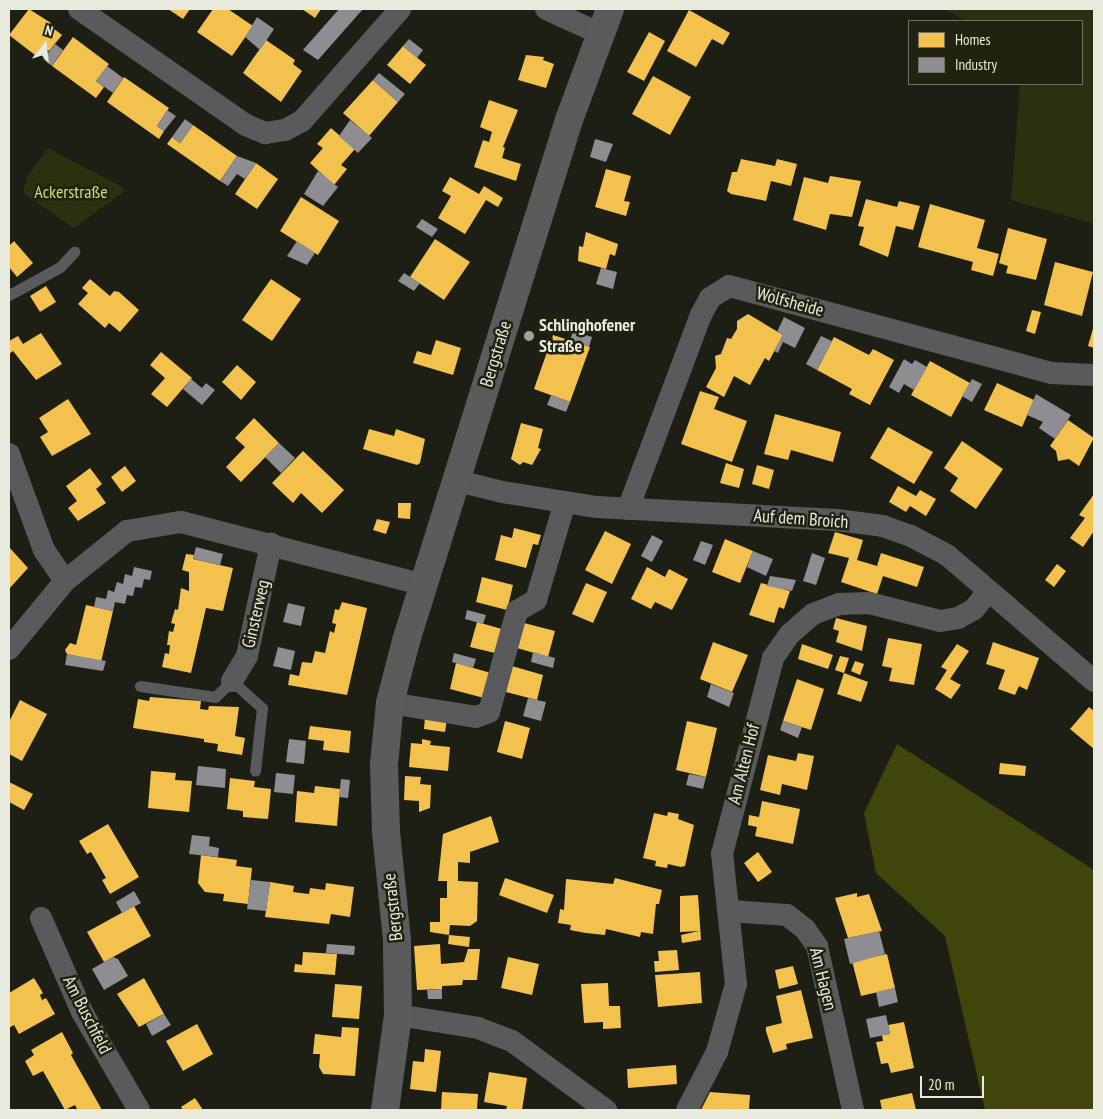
<!DOCTYPE html>
<html>
<head>
<meta charset="utf-8">
<style>
	body { margin:0 }
	#map { position:relative; width:1103px; height:1119px; overflow:hidden; background:#1e1f14; font-family:"PT Sans Narrow",sans-serif }
	div>[style] { position:absolute }
	.green>* { inset:0; background:#2d300e }
	.forest>* { inset:0; background:#40450c }
	.homes>* { inset:0; background:#f2c14e }
	.industry>* { inset:0; background:#8d8d92 }
	.lane>* { height:11px; margin:-5.5px; padding:0 5.5px; transform-origin:5.5px; border-radius:5.5px; background:#585a5b }
	.street>* { height:22px; margin:-11px; padding:0 11px; transform-origin:11px; border-radius:11px; background:#585a5b }
	.secondary>* { height:28px; margin:-14px; padding:0 14px; transform-origin:14px; border-radius:14px; background:#5a5b5b }
	.dots>* { width:14px; height:14px; translate:-50% -50%; box-sizing:border-box; border:2px solid #212310; border-radius:50% }
	span { translate:-50% -50%; white-space:nowrap; text-align:center; line-height:1.15; -webkit-text-stroke:5px #212310; paint-order:stroke }
	.park-label { font-size:18px; color:#d0db70 }
	.street-label { font-size:18px; color:#e8eade }
	.poi-label { font-size:18px; color:#e8eade; font-weight:700 }
	.left { translate:0 -50%; text-align:left }
	.frame { position:absolute; inset:0; border:10px solid #e8eade; pointer-events:none }
	.legend { position:absolute; left:908px; top:20px; width:175px; height:65px; box-sizing:border-box; background:#212310; border:1px solid #717362; margin:0; padding:6px 9px; list-style:none; font-size:15px; color:#e8eade }
	.legend li { display:flex; align-items:center; gap:10px; height:25px }
	.legend b { width:25px; border:1px solid #717362 }
	.north { position:absolute; left:20px; top:20px; width:50px; height:50px; -webkit-text-stroke:4px #212310; paint-order:stroke; rotate:16deg; font-size:14px; font-weight:700; line-height:20px; text-align:center; color:#e8eade }
	.north::after { content:''; display:block; margin:auto; width:18px; height:22px; background:#e8eade; clip-path:polygon(50% 0,100% 100%,50% 72%,0 100%) }
	.scale { position:absolute; left:920px; top:1076px; width:64px; height:22px; box-sizing:border-box; border:2px solid #e8eade; border-top:0; padding-left:6px; font-size:15px; line-height:18px; white-space:nowrap; color:#e8eade; -webkit-text-stroke:4px #212310; paint-order:stroke }
</style>
</head>
<body>
<div id="map">
	<div class="green">
		<i style="clip-path:polygon(945px 9px,1094px 9px,1094px 224px,1011px 200px,1020px 84px,1082px 84px,1082px 21px,966px 21px)"></i>
		<i style="clip-path:polygon(48px 148px,122px 187px,125px 191px,74px 228px,23px 193px,27px 177px)"></i>
	</div>
	<div class="forest">
		<i style="clip-path:polygon(897px 744px,1094px 870px,1094px 1110px,985px 1110px,945px 936px,876px 873px,864px 813px)"></i>
	</div>
	<div class="homes">
		<i style="clip-path:polygon(29px 9px,51px 23px,49px 25px,62px 35px,49px 51px,42px 46px,35px 55px,9px 35px)"></i>
		<i style="clip-path:polygon(168px 9px,190px 9px,183px 19px)"></i>
		<i style="clip-path:polygon(213px 9px,228px 9px,253px 26px,232px 56px,197px 32px)"></i>
		<i style="clip-path:polygon(302px 9px,321px 9px,315px 18px)"></i>
		<i style="clip-path:polygon(689px 10px,730px 33px,723px 45px,712px 39px,696px 67px,667px 51px)"></i>
		<i style="clip-path:polygon(649px 32px,665px 41px,644px 81px,627px 72px)"></i>
		<i style="clip-path:polygon(73px 37px,109px 64px,96px 81px,104px 87px,96px 98px,52px 66px)"></i>
		<i style="clip-path:polygon(266px 40px,295px 60px,293px 64px,302px 71px,281px 102px,243px 73px)"></i>
		<i style="clip-path:polygon(403px 46px,426px 65px,410px 84px,387px 65px)"></i>
		<i style="clip-path:polygon(526px 55px,544px 57px,543px 60px,554px 64px,546px 88px,518px 80px)"></i>
		<i style="clip-path:polygon(653px 76px,691px 97px,670px 135px,632px 114px)"></i>
		<i style="clip-path:polygon(124px 77px,169px 108px,157px 126px,164px 131px,159px 139px,107px 102px)"></i>
		<i style="clip-path:polygon(373px 80px,398px 102px,369px 136px,343px 113px)"></i>
		<i style="clip-path:polygon(489px 100px,518px 110px,503px 147px,505px 148px,502px 158px,521px 164px,516px 181px,474px 167px,483px 140px,489px 142px,492px 132px,480px 127px)"></i>
		<i style="clip-path:polygon(193px 125px,237px 156px,220px 181px,167px 144px,172px 137px,180px 143px)"></i>
		<i style="clip-path:polygon(331px 128px,355px 149px,341px 165px,347px 169px,334px 185px,310px 163px,323px 148px,317px 144px)"></i>
		<i style="clip-path:polygon(741px 159px,775px 166px,777px 159px,797px 164px,791px 186px,771px 181px,766px 201px,731px 194px,727px 191px,732px 172px,737px 172px)"></i>
		<i style="clip-path:polygon(256px 163px,278px 179px,257px 209px,235px 194px)"></i>
		<i style="clip-path:polygon(606px 169px,631px 176px,624px 201px,630px 202px,626px 216px,595px 207px)"></i>
		<i style="clip-path:polygon(830px 176px,861px 181px,852px 217px,830px 214px,826px 230px,793px 220px,804px 177px,828px 183px)"></i>
		<i style="clip-path:polygon(450px 177px,479px 194px,484px 186px,503px 198px,498px 207px,486px 200px,465px 234px,438px 218px,451px 196px,442px 191px)"></i>
		<i style="clip-path:polygon(301px 197px,339px 221px,318px 255px,280px 231px)"></i>
		<i style="clip-path:polygon(866px 199px,897px 207px,899px 201px,920px 206px,913px 230px,896px 226px,888px 257px,859px 245px,864px 227px,858px 226px)"></i>
		<i style="clip-path:polygon(930px 204px,985px 220px,977px 248px,999px 254px,993px 276px,971px 270px,973px 262px,918px 247px)"></i>
		<i style="clip-path:polygon(1008px 228px,1047px 239px,1036px 280px,1006px 273px,1008px 266px,999px 263px)"></i>
		<i style="clip-path:polygon(586px 232px,618px 244px,615px 256px,610px 254px,606px 269px,578px 261px,579px 246px,583px 247px)"></i>
		<i style="clip-path:polygon(435px 239px,470px 262px,444px 300px,410px 277px)"></i>
		<i style="clip-path:polygon(14px 241px,33px 263px,17px 277px,9px 267px,9px 246px)"></i>
		<i style="clip-path:polygon(1055px 262px,1093px 272px,1082px 316px,1044px 305px)"></i>
		<i style="clip-path:polygon(90px 279px,110px 296px,114px 291px,119px 292px,139px 310px,120px 332px,109px 323px,105px 328px,78px 304px,88px 293px,82px 288px)"></i>
		<i style="clip-path:polygon(271px 279px,301px 299px,272px 341px,242px 320px)"></i>
		<i style="clip-path:polygon(46px 286px,56px 302px,40px 312px,30px 296px)"></i>
		<i style="clip-path:polygon(1032px 310px,1041px 312px,1035px 334px,1026px 331px)"></i>
		<i style="clip-path:polygon(748px 314px,783px 335px,769px 361px,765px 358px,750px 385px,734px 376px,724px 397px,706px 387px,716px 368px,715px 356px,721px 354px,727px 338px,731px 339px,737px 329px,737px 321px)"></i>
		<i style="clip-path:polygon(1094px 325px,1094px 348px,1088px 346px)"></i>
		<i style="clip-path:polygon(41px 333px,62px 364px,36px 380px,13px 351px,9px 354px,9px 341px,18px 336px,23px 344px)"></i>
		<i style="clip-path:polygon(553px 335px,590px 347px,570px 402px,534px 389px)"></i>
		<i style="clip-path:polygon(834px 337px,869px 355px,873px 349px,894px 360px,870px 405px,849px 394px,852px 389px,817px 370px)"></i>
		<i style="clip-path:polygon(436px 340px,461px 348px,453px 375px,413px 363px,417px 351px,431px 355px)"></i>
		<i style="clip-path:polygon(161px 352px,192px 378px,167px 407px,151px 394px,165px 378px,150px 365px)"></i>
		<i style="clip-path:polygon(930px 361px,970px 383px,951px 417px,911px 395px)"></i>
		<i style="clip-path:polygon(237px 365px,256px 382px,241px 400px,222px 382px)"></i>
		<i style="clip-path:polygon(997px 383px,1034px 400px,1022px 427px,984px 410px)"></i>
		<i style="clip-path:polygon(700px 391px,719px 397px,714px 409px,747px 421px,732px 462px,681px 444px)"></i>
		<i style="clip-path:polygon(68px 399px,91px 434px,52px 456px,40px 437px,48px 432px,39px 418px)"></i>
		<i style="clip-path:polygon(775px 414px,841px 432px,833px 462px,791px 450px,788px 460px,764px 454px)"></i>
		<i style="clip-path:polygon(254px 418px,279px 443px,241px 482px,226px 467px,245px 447px,235px 438px)"></i>
		<i style="clip-path:polygon(1068px 420px,1094px 438px,1079px 466px,1069px 459px,1058px 461px,1056px 451px,1050px 446px)"></i>
		<i style="clip-path:polygon(521px 423px,543px 429px,538px 448px,541px 449px,532px 465px,523px 462px,520px 465px,511px 459px)"></i>
		<i style="clip-path:polygon(888px 427px,933px 452px,914px 484px,870px 458px)"></i>
		<i style="clip-path:polygon(369px 429px,394px 436px,396px 429px,425px 439px,420px 463px,417px 465px,363px 449px)"></i>
		<i style="clip-path:polygon(962px 441px,1003px 469px,976px 509px,950px 491px,958px 478px,944px 468px)"></i>
		<i style="clip-path:polygon(303px 451px,344px 490px,322px 513px,301px 493px,293px 503px,272px 483px)"></i>
		<i style="clip-path:polygon(726px 463px,744px 469px,739px 488px,720px 483px)"></i>
		<i style="clip-path:polygon(757px 465px,774px 470px,769px 489px,752px 484px)"></i>
		<i style="clip-path:polygon(125px 466px,136px 481px,122px 492px,111px 477px)"></i>
		<i style="clip-path:polygon(90px 468px,102px 484px,96px 489px,106px 503px,78px 521px,68px 508px,77px 501px,66px 486px)"></i>
		<i style="clip-path:polygon(898px 486px,916px 496px,920px 490px,936px 499px,926px 516px,910px 506px,906px 512px,889px 502px)"></i>
		<i style="clip-path:polygon(1094px 494px,1094px 531px,1083px 547px,1070px 538px,1085px 518px,1079px 515px)"></i>
		<i style="clip-path:polygon(398px 503px,411px 503px,410px 519px,398px 518px)"></i>
		<i style="clip-path:polygon(377px 519px,390px 522px,386px 534px,373px 530px)"></i>
		<i style="clip-path:polygon(514px 528px,541px 535px,538px 545px,533px 544px,526px 568px,495px 560px,501px 535px,512px 538px)"></i>
		<i style="clip-path:polygon(605px 531px,631px 544px,612px 584px,585px 570px)"></i>
		<i style="clip-path:polygon(835px 532px,863px 540px,857px 560px,877px 566px,881px 553px,924px 567px,917px 587px,883px 576px,877px 594px,841px 582px,849px 558px,828px 553px)"></i>
		<i style="clip-path:polygon(725px 539px,753px 551px,740px 583px,712px 572px)"></i>
		<i style="clip-path:polygon(9px 547px,28px 568px,9px 589px)"></i>
		<i style="clip-path:polygon(186px 554px,194px 555px,193px 559px,233px 568px,223px 611px,206px 608px,191px 673px,162px 667px,165px 653px,169px 654px,170px 645px,167px 645px,169px 631px,173px 632px,175px 624px,171px 623px,175px 609px,178px 610px,181px 588px,189px 591px,189px 572px,182px 570px)"></i>
		<i style="clip-path:polygon(1057px 564px,1066px 571px,1054px 587px,1045px 580px)"></i>
		<i style="clip-path:polygon(647px 567px,665px 577px,669px 569px,688px 579px,672px 610px,655px 602px,651px 609px,631px 599px)"></i>
		<i style="clip-path:polygon(482px 577px,513px 585px,507px 610px,476px 602px)"></i>
		<i style="clip-path:polygon(586px 583px,607px 592px,593px 623px,572px 614px)"></i>
		<i style="clip-path:polygon(761px 583px,790px 591px,784px 609px,779px 607px,774px 623px,749px 615px)"></i>
		<i style="clip-path:polygon(342px 602px,367px 608px,347px 695px,288px 685px,290px 674px,299px 676px,302px 662px,312px 663px,315px 651px,325px 653px,330px 631px,334px 633px,336px 624px,332px 623px,335px 609px,339px 610px)"></i>
		<i style="clip-path:polygon(86px 605px,113px 611px,101px 662px,67px 654px,65px 650px,70px 643px,76px 645px)"></i>
		<i style="clip-path:polygon(836px 618px,867px 626px,862px 651px,836px 642px,839px 631px,833px 629px)"></i>
		<i style="clip-path:polygon(477px 622px,502px 629px,495px 653px,470px 647px)"></i>
		<i style="clip-path:polygon(524px 623px,555px 631px,548px 657px,517px 648px)"></i>
		<i style="clip-path:polygon(888px 638px,922px 644px,914px 685px,889px 681px,892px 668px,882px 666px)"></i>
		<i style="clip-path:polygon(713px 642px,748px 655px,732px 692px,700px 679px)"></i>
		<i style="clip-path:polygon(993px 642px,1039px 658px,1027px 690px,1019px 686px,1015px 695px,998px 689px,1005px 670px,986px 664px)"></i>
		<i style="clip-path:polygon(802px 644px,833px 655px,828px 669px,798px 659px)"></i>
		<i style="clip-path:polygon(957px 644px,969px 651px,950px 679px,961px 685px,951px 699px,935px 689px,947px 670px,941px 667px)"></i>
		<i style="clip-path:polygon(840px 656px,849px 658px,844px 673px,835px 670px)"></i>
		<i style="clip-path:polygon(855px 661px,864px 664px,860px 675px,851px 671px)"></i>
		<i style="clip-path:polygon(456px 663px,491px 673px,484px 698px,450px 689px)"></i>
		<i style="clip-path:polygon(512px 666px,543px 675px,537px 700px,506px 692px)"></i>
		<i style="clip-path:polygon(844px 673px,868px 682px,861px 702px,837px 694px)"></i>
		<i style="clip-path:polygon(797px 679px,824px 689px,811px 730px,783px 721px)"></i>
		<i style="clip-path:polygon(150px 697px,201px 701px,200px 709px,208px 710px,209px 706px,239px 707px,235px 736px,245px 738px,242px 755px,217px 751px,218px 744px,204px 742px,204px 739px,133px 728px,138px 699px,149px 701px)"></i>
		<i style="clip-path:polygon(20px 700px,47px 714px,22px 761px,9px 754px,9px 722px)"></i>
		<i style="clip-path:polygon(1089px 707px,1094px 711px,1094px 749px,1070px 729px)"></i>
		<i style="clip-path:polygon(425px 716px,447px 719px,445px 732px,424px 729px)"></i>
		<i style="clip-path:polygon(505px 721px,530px 728px,522px 759px,497px 752px)"></i>
		<i style="clip-path:polygon(687px 721px,717px 728px,706px 777px,676px 770px)"></i>
		<i style="clip-path:polygon(310px 726px,351px 731px,349px 753px,323px 750px,324px 741px,308px 739px)"></i>
		<i style="clip-path:polygon(422px 739px,431px 741px,430px 745px,450px 747px,448px 771px,409px 767px,411px 743px,422px 744px)"></i>
		<i style="clip-path:polygon(798px 753px,814px 756px,807px 790px,782px 784px,780px 795px,760px 790px,768px 755px,796px 761px)"></i>
		<i style="clip-path:polygon(1000px 763px,1026px 766px,1025px 776px,999px 774px)"></i>
		<i style="clip-path:polygon(151px 771px,176px 773px,175px 780px,192px 781px,189px 812px,148px 808px)"></i>
		<i style="clip-path:polygon(405px 776px,421px 777px,420px 784px,431px 785px,430px 808px,419px 812px,419px 801px,404px 800px)"></i>
		<i style="clip-path:polygon(230px 778px,255px 781px,254px 787px,271px 789px,268px 819px,243px 817px,243px 811px,227px 809px)"></i>
		<i style="clip-path:polygon(9px 782px,33px 794px,24px 810px,9px 802px)"></i>
		<i style="clip-path:polygon(315px 786px,340px 789px,337px 826px,295px 822px,297px 791px,314px 793px)"></i>
		<i style="clip-path:polygon(762px 801px,800px 809px,793px 844px,755px 836px,757px 827px,748px 825px,749px 815px,759px 817px)"></i>
		<i style="clip-path:polygon(668px 812px,679px 814px,678px 819px,694px 825px,685px 866px,681px 867px,668px 864px,667px 868px,655px 866px,656px 861px,643px 858px,654px 813px,667px 816px)"></i>
		<i style="clip-path:polygon(491px 816px,499px 842px,470px 852px,470px 863px,458px 862px,458px 881px,478px 882px,477px 921px,470px 926px,450px 925px,449px 935px,430px 932px,430px 922px,440px 922px,440px 898px,447px 898px,447px 881px,438px 881px,443px 834px)"></i>
		<i style="clip-path:polygon(108px 824px,139px 877px,110px 894px,102px 880px,106px 878px,91px 852px,87px 854px,79px 841px)"></i>
		<i style="clip-path:polygon(758px 852px,772px 872px,758px 882px,744px 863px)"></i>
		<i style="clip-path:polygon(201px 855px,237px 860px,236px 866px,252px 868px,248px 904px,223px 901px,224px 894px,205px 892px,198px 883px)"></i>
		<i style="clip-path:polygon(505px 878px,554px 895px,547px 913px,499px 895px)"></i>
		<i style="clip-path:polygon(615px 878px,662px 890px,659px 904px,656px 904px,653px 934px,641px 932px,640px 937px,606px 929px,605px 935px,586px 933px,570px 930px,571px 925px,558px 923px,560px 909px,564px 910px,566px 879px,613px 884px)"></i>
		<i style="clip-path:polygon(270px 882px,294px 886px,293px 892px,309px 894px,310px 888px,325px 890px,326px 883px,354px 887px,350px 917px,331px 914px,329px 924px,265px 917px)"></i>
		<i style="clip-path:polygon(857px 893px,857px 897px,869px 894px,882px 931px,848px 938px,835px 898px)"></i>
		<i style="clip-path:polygon(698px 895px,701px 940px,682px 943px,681px 935px,699px 931px,680px 932px,680px 896px)"></i>
		<i style="clip-path:polygon(134px 906px,151px 936px,104px 962px,87px 932px)"></i>
		<i style="clip-path:polygon(449px 935px,470px 937px,469px 947px,448px 944px)"></i>
		<i style="clip-path:polygon(440px 944px,441px 964px,464px 962px,468px 949px,480px 949px,477px 980px,463px 980px,462px 985px,442px 986px,442px 989px,417px 990px,414px 946px)"></i>
		<i style="clip-path:polygon(677px 950px,679px 970px,655px 972px,654px 961px,659px 961px,658px 951px)"></i>
		<i style="clip-path:polygon(303px 952px,337px 954px,335px 975px,294px 972px,295px 964px,302px 965px)"></i>
		<i style="clip-path:polygon(887px 954px,895px 988px,861px 996px,852px 961px)"></i>
		<i style="clip-path:polygon(508px 957px,539px 964px,532px 995px,501px 988px)"></i>
		<i style="clip-path:polygon(793px 966px,798px 984px,779px 989px,775px 970px)"></i>
		<i style="clip-path:polygon(700px 972px,702px 1003px,658px 1007px,655px 975px)"></i>
		<i style="clip-path:polygon(34px 978px,43px 993px,40px 995px,42px 1000px,46px 998px,55px 1014px,19px 1034px,14px 1025px,9px 1028px,9px 993px)"></i>
		<i style="clip-path:polygon(144px 978px,164px 1014px,139px 1027px,117px 994px)"></i>
		<i style="clip-path:polygon(608px 983px,609px 1006px,620px 1006px,621px 1028px,603px 1029px,603px 1022px,584px 1023px,581px 984px)"></i>
		<i style="clip-path:polygon(335px 984px,362px 986px,359px 1019px,332px 1017px)"></i>
		<i style="clip-path:polygon(801px 990px,813px 1038px,786px 1044px,787px 1049px,773px 1053px,766px 1031px,766px 1027px,782px 1023px,776px 996px)"></i>
		<i style="clip-path:polygon(904px 1022px,914px 1068px,891px 1073px,888px 1063px,881px 1064px,876px 1042px,883px 1041px,882px 1035px,890px 1034px,888px 1025px)"></i>
		<i style="clip-path:polygon(197px 1024px,213px 1054px,183px 1071px,166px 1041px)"></i>
		<i style="clip-path:polygon(342px 1027px,359px 1028px,355px 1076px,323px 1074px,319px 1067px,320px 1054px,313px 1054px,315px 1034px,341px 1037px)"></i>
		<i style="clip-path:polygon(62px 1032px,73px 1053px,71px 1055px,102px 1110px,74px 1110px,77px 1109px,75px 1105px,65px 1110px,43px 1071px,33px 1076px,25px 1061px,34px 1055px,31px 1050px)"></i>
		<i style="clip-path:polygon(425px 1049px,441px 1051px,436px 1092px,410px 1089px,413px 1061px,424px 1062px)"></i>
		<i style="clip-path:polygon(676px 1065px,677px 1084px,628px 1088px,627px 1069px)"></i>
		<i style="clip-path:polygon(489px 1072px,527px 1078px,522px 1110px,506px 1110px,507px 1106px,484px 1102px)"></i>
		<i style="clip-path:polygon(442px 1092px,478px 1094px,477px 1110px,441px 1110px)"></i>
		<i style="clip-path:polygon(710px 1092px,750px 1095px,749px 1110px,701px 1110px)"></i>
		<i style="clip-path:polygon(912px 1093px,916px 1110px,882px 1110px,880px 1100px)"></i>
		<i style="clip-path:polygon(195px 1098px,203px 1110px,183px 1110px,181px 1107px)"></i>
	</div>
	<div class="industry">
		<i style="clip-path:polygon(339px 9px,363px 9px,318px 60px,303px 50px)"></i>
		<i style="clip-path:polygon(257px 17px,274px 29px,260px 50px,245px 37px)"></i>
		<i style="clip-path:polygon(409px 39px,423px 50px,417px 58px,403px 46px)"></i>
		<i style="clip-path:polygon(55px 44px,63px 50px,52px 66px,43px 59px)"></i>
		<i style="clip-path:polygon(107px 66px,123px 78px,113px 93px,96px 81px)"></i>
		<i style="clip-path:polygon(379px 73px,405px 94px,398px 102px,373px 80px)"></i>
		<i style="clip-path:polygon(167px 110px,176px 116px,164px 131px,157px 126px)"></i>
		<i style="clip-path:polygon(185px 119px,193px 125px,180px 143px,172px 137px)"></i>
		<i style="clip-path:polygon(350px 120px,372px 138px,358px 153px,339px 136px)"></i>
		<i style="clip-path:polygon(595px 139px,613px 144px,606px 162px,590px 157px)"></i>
		<i style="clip-path:polygon(237px 156px,256px 163px,245px 179px,237px 174px,228px 186px,220px 181px)"></i>
		<i style="clip-path:polygon(318px 171px,338px 187px,323px 206px,304px 194px)"></i>
		<i style="clip-path:polygon(422px 219px,438px 229px,432px 237px,416px 227px)"></i>
		<i style="clip-path:polygon(297px 241px,315px 253px,307px 265px,287px 256px)"></i>
		<i style="clip-path:polygon(601px 268px,617px 272px,613px 289px,596px 284px)"></i>
		<i style="clip-path:polygon(404px 273px,420px 283px,414px 291px,398px 281px)"></i>
		<i style="clip-path:polygon(784px 317px,805px 328px,795px 348px,783px 342px,778px 353px,774px 351px,783px 335px,777px 332px)"></i>
		<i style="clip-path:polygon(573px 331px,592px 337px,589px 347px,570px 340px)"></i>
		<i style="clip-path:polygon(821px 336px,832px 341px,817px 370px,806px 364px)"></i>
		<i style="clip-path:polygon(904px 359px,912px 364px,915px 360px,927px 367px,914px 390px,904px 384px,899px 393px,889px 387px)"></i>
		<i style="clip-path:polygon(191px 379px,202px 388px,206px 383px,215px 390px,202px 405px,183px 389px)"></i>
		<i style="clip-path:polygon(972px 379px,982px 384px,972px 402px,962px 396px)"></i>
		<i style="clip-path:polygon(1036px 394px,1071px 415px,1055px 439px,1039px 428px,1043px 422px,1027px 415px)"></i>
		<i style="clip-path:polygon(551px 395px,570px 402px,566px 412px,547px 405px)"></i>
		<i style="clip-path:polygon(279px 443px,295px 458px,281px 473px,265px 457px)"></i>
		<i style="clip-path:polygon(652px 535px,663px 541px,652px 562px,641px 556px)"></i>
		<i style="clip-path:polygon(701px 541px,713px 545px,705px 565px,693px 560px)"></i>
		<i style="clip-path:polygon(196px 547px,223px 554px,220px 565px,193px 559px)"></i>
		<i style="clip-path:polygon(753px 551px,773px 559px,766px 576px,747px 567px)"></i>
		<i style="clip-path:polygon(812px 553px,825px 558px,816px 585px,803px 581px)"></i>
		<i style="clip-path:polygon(134px 567px,152px 571px,150px 580px,144px 579px,142px 588px,135px 587px,133px 596px,127px 595px,125px 604px,115px 602px,113px 611px,94px 607px,96px 597px,106px 599px,108px 590px,114px 592px,117px 582px,123px 584px,125px 574px,132px 576px)"></i>
		<i style="clip-path:polygon(770px 576px,796px 580px,792px 591px,767px 586px)"></i>
		<i style="clip-path:polygon(288px 603px,305px 607px,301px 626px,283px 622px)"></i>
		<i style="clip-path:polygon(467px 610px,486px 615px,483px 624px,465px 619px)"></i>
		<i style="clip-path:polygon(278px 647px,295px 651px,291px 670px,273px 666px)"></i>
		<i style="clip-path:polygon(533px 652px,555px 658px,553px 668px,531px 662px)"></i>
		<i style="clip-path:polygon(454px 653px,476px 659px,473px 668px,452px 662px)"></i>
		<i style="clip-path:polygon(67px 654px,106px 661px,103px 671px,65px 665px)"></i>
		<i style="clip-path:polygon(711px 684px,734px 693px,729px 707px,707px 697px)"></i>
		<i style="clip-path:polygon(528px 698px,546px 702px,541px 721px,523px 716px)"></i>
		<i style="clip-path:polygon(783px 721px,802px 727px,798px 738px,780px 730px)"></i>
		<i style="clip-path:polygon(289px 739px,306px 741px,304px 764px,286px 762px)"></i>
		<i style="clip-path:polygon(198px 766px,226px 769px,225px 788px,196px 785px)"></i>
		<i style="clip-path:polygon(276px 773px,295px 775px,293px 794px,274px 792px)"></i>
		<i style="clip-path:polygon(689px 774px,706px 777px,703px 789px,686px 785px)"></i>
		<i style="clip-path:polygon(341px 779px,350px 780px,348px 798px,339px 797px)"></i>
		<i style="clip-path:polygon(192px 835px,210px 837px,209px 846px,219px 848px,218px 857px,189px 854px)"></i>
		<i style="clip-path:polygon(251px 880px,270px 882px,266px 911px,247px 909px)"></i>
		<i style="clip-path:polygon(134px 891px,141px 903px,122px 913px,116px 902px)"></i>
		<i style="clip-path:polygon(879px 931px,885px 954px,850px 964px,844px 939px)"></i>
		<i style="clip-path:polygon(327px 944px,355px 946px,354px 955px,326px 953px)"></i>
		<i style="clip-path:polygon(113px 957px,118px 959px,128px 976px,104px 990px,92px 969px)"></i>
		<i style="clip-path:polygon(895px 988px,898px 1002px,879px 1007px,876px 992px)"></i>
		<i style="clip-path:polygon(442px 989px,442px 999px,428px 999px,427px 990px)"></i>
		<i style="clip-path:polygon(164px 1014px,171px 1025px,152px 1036px,146px 1024px)"></i>
		<i style="clip-path:polygon(886px 1015px,890px 1034px,870px 1038px,866px 1019px)"></i>
	</div>
	<div class="lane">
		<i style="left:9px;top:295px;width:58px;rotate:-28.8deg"></i>
		<i style="left:60px;top:267px;width:21px;rotate:-47deg"></i>
		<i style="left:140px;top:686px;width:76px;rotate:8.3deg"></i>
		<i style="left:215px;top:697px;width:23px;rotate:-43deg"></i>
		<i style="left:232px;top:681px;width:40px;rotate:42deg"></i>
		<i style="left:262px;top:708px;width:63px;rotate:96.3deg"></i>
	</div>
	<div class="street">
		<i style="left:79px;top:9px;width:203px;rotate:34.8deg"></i>
		<i style="left:246px;top:125px;width:21px;rotate:23deg"></i>
		<i style="left:265px;top:133px;width:20px;rotate:-9deg"></i>
		<i style="left:285px;top:130px;width:19px;rotate:-28deg"></i>
		<i style="left:302px;top:121px;width:149px;rotate:-48.8deg"></i>
		<i style="left:546px;top:9px;width:58px;rotate:24.4deg"></i>
		<i style="left:9px;top:454px;width:102px;rotate:70deg"></i>
		<i style="left:44px;top:550px;width:37px;rotate:56deg"></i>
		<i style="left:458px;top:481px;width:45px;rotate:14deg"></i>
		<i style="left:502px;top:492px;width:96px;rotate:9deg"></i>
		<i style="left:597px;top:507px;width:240px;rotate:3.1deg"></i>
		<i style="left:837px;top:520px;width:46px;rotate:7.4deg"></i>
		<i style="left:883px;top:526px;width:30px;rotate:20deg"></i>
		<i style="left:911px;top:536px;width:41px;rotate:27.8deg"></i>
		<i style="left:947px;top:555px;width:194px;rotate:40.6deg"></i>
		<i style="left:628px;top:509px;width:207px;rotate:-69.4deg"></i>
		<i style="left:701px;top:315px;width:19px;rotate:-62deg"></i>
		<i style="left:710px;top:298px;width:22px;rotate:-32deg"></i>
		<i style="left:729px;top:286px;width:335px;rotate:15.1deg"></i>
		<i style="left:1052px;top:373px;width:42px;rotate:2.7deg"></i>
		<i style="left:9px;top:649px;width:88px;rotate:-50.5deg"></i>
		<i style="left:65px;top:581px;width:80px;rotate:-38.9deg"></i>
		<i style="left:127px;top:531px;width:55px;rotate:-9.5deg"></i>
		<i style="left:181px;top:522px;width:251px;rotate:14.5deg"></i>
		<i style="left:232px;top:681px;width:29px;rotate:-59deg"></i>
		<i style="left:247px;top:656px;width:115px;rotate:-77.9deg"></i>
		<i style="left:390px;top:703px;width:87px;rotate:9.2deg"></i>
		<i style="left:476px;top:717px;width:14px;rotate:-21deg"></i>
		<i style="left:489px;top:712px;width:105px;rotate:-74.5deg"></i>
		<i style="left:517px;top:611px;width:22px;rotate:-30deg"></i>
		<i style="left:536px;top:600px;width:102px;rotate:-73.5deg"></i>
		<i style="left:729px;top:911px;width:58px;rotate:3.9deg"></i>
		<i style="left:787px;top:915px;width:23px;rotate:38deg"></i>
		<i style="left:805px;top:929px;width:21px;rotate:55deg"></i>
		<i style="left:817px;top:946px;width:168px;rotate:77.6deg"></i>
		<i style="left:41px;top:918px;width:103px;rotate:66.4deg"></i>
		<i style="left:82px;top:1012px;width:113px;rotate:59.8deg"></i>
		<i style="left:398px;top:1015px;width:81px;rotate:9.2deg"></i>
		<i style="left:478px;top:1028px;width:36px;rotate:21deg"></i>
		<i style="left:512px;top:1041px;width:117px;rotate:36.3deg"></i>
		<i style="left:687px;top:1110px;width:65px;rotate:-62.7deg"></i>
		<i style="left:717px;top:1052px;width:71px;rotate:-74.4deg"></i>
		<i style="left:736px;top:984px;width:131px;rotate:-96.1deg"></i>
		<i style="left:722px;top:854px;width:203px;rotate:-75.4deg"></i>
		<i style="left:773px;top:658px;width:29px;rotate:-55deg"></i>
		<i style="left:790px;top:634px;width:30px;rotate:-41deg"></i>
		<i style="left:813px;top:614px;width:28px;rotate:-21deg"></i>
		<i style="left:839px;top:604px;width:30px;rotate:-2deg"></i>
		<i style="left:869px;top:603px;width:73px;rotate:14.2deg"></i>
		<i style="left:940px;top:621px;width:18px;rotate:-9deg"></i>
		<i style="left:958px;top:618px;width:18px;rotate:-29deg"></i>
		<i style="left:974px;top:609px;width:22px;rotate:-51deg"></i>
	</div>
	<div class="secondary">
		<i style="left:385px;top:1110px;width:96px;rotate:-82.2deg"></i>
		<i style="left:398px;top:1015px;width:75px;rotate:-90.8deg"></i>
		<i style="left:397px;top:940px;width:110px;rotate:-95.8deg"></i>
		<i style="left:386px;top:831px;width:67px;rotate:-91.7deg"></i>
		<i style="left:384px;top:764px;width:61px;rotate:-84.4deg"></i>
		<i style="left:390px;top:703px;width:64px;rotate:-75.5deg"></i>
		<i style="left:406px;top:641px;width:546px;rotate:-72.63deg"></i>
		<i style="left:569px;top:120px;width:118px;rotate:-69.7deg"></i>
	</div>
	<div class="dots">
		<i style="left:529px;top:336px;background:#a1a397"></i>
	</div>
	<div class="park-label">
		<span style="left:71px;top:192px">Ackerstraße</span>
	</div>
	<div class="street-label">
		<span style="left:790px;top:302px;rotate:15deg">Wolfsheide</span>
		<span style="left:496px;top:354px;rotate:-73deg">Bergstraße</span>
		<span style="left:801px;top:519px;rotate:4deg">Auf dem Broich</span>
		<span style="left:256px;top:614px;rotate:-77deg">Ginsterweg</span>
		<span style="left:744px;top:764px;rotate:-76deg">Am Alten Hof</span>
		<span style="left:393px;top:907px;rotate:-96deg">Bergstraße</span>
		<span style="left:823px;top:979px;rotate:76deg">Am Hagen</span>
		<span style="left:87px;top:1015px;rotate:63deg">Am Buschfeld</span>
	</div>
	<div class="poi-label">
		<span class="left" style="left:539px;top:336px">Schlinghofener<br>Straße</span>
	</div>
	<div class="frame"></div>
	<ul class="legend">
	<li><b style="height:14px;background:#f2c14e"></b>Homes</li>
	<li><b style="height:14px;background:#8d8d92"></b>Industry</li>
	</ul>
	<div class="north">N</div>
	<div class="scale">20 m</div>
</div>
</body>
</html>
